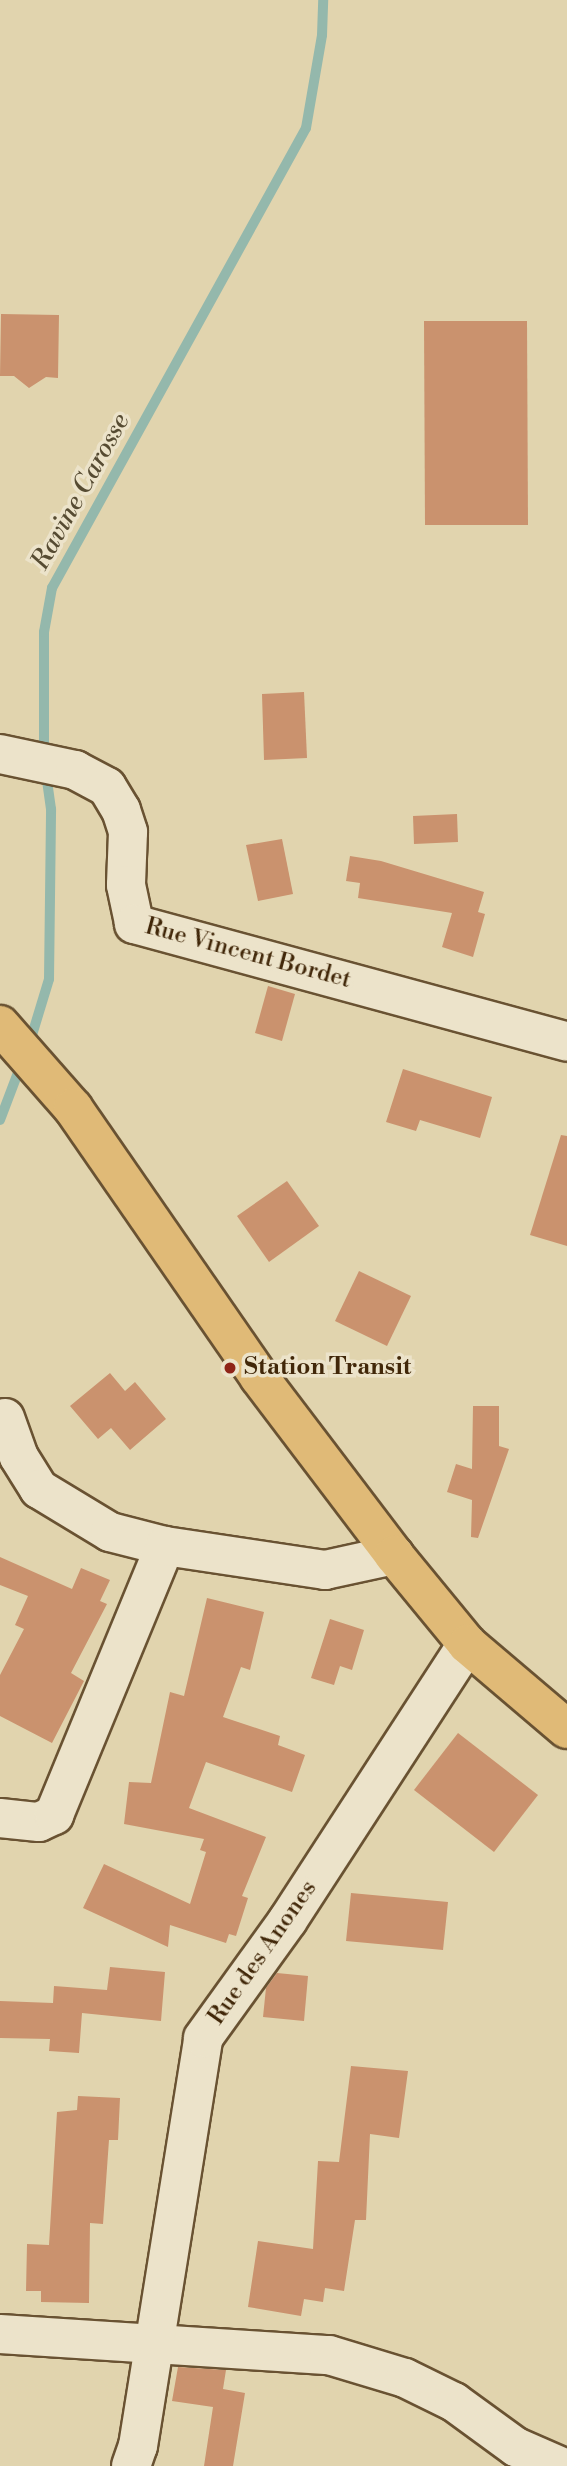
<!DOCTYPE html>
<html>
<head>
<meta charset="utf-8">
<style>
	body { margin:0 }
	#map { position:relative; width:567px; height:2466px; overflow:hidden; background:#e1d4ae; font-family:"Libre Bodoni",serif }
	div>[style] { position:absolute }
	.stream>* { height:10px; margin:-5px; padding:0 5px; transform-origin:5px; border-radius:5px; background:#94b8ac }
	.building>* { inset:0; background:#ca926e }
	.roads { filter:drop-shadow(2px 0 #695232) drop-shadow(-2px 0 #695232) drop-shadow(0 2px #695232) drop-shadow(0 -2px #695232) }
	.minor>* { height:38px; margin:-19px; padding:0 19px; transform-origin:19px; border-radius:19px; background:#ece3ca }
	.major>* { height:38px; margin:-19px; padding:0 19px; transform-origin:19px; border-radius:19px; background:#e0ba77 }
	.dots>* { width:19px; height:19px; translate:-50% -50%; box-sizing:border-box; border:4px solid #ece3ca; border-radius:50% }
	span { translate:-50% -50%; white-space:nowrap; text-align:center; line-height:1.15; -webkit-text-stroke:7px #ece3ca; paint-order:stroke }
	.street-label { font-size:24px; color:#412709 }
	.poi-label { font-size:24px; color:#412709; font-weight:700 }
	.left { translate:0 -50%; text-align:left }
	.water-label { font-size:26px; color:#564b32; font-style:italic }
</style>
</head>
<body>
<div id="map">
	<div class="stream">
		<i style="left:44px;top:754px;width:122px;rotate:-90deg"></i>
		<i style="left:44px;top:632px;width:45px;rotate:-79.7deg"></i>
		<i style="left:52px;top:588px;width:525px;rotate:-61.09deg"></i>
		<i style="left:306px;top:128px;width:94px;rotate:-80.2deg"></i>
		<i style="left:322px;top:35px;width:35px;rotate:-88deg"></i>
		<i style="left:29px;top:1045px;width:69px;rotate:-73.1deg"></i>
		<i style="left:49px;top:979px;width:170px;rotate:-89.3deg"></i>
		<i style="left:51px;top:809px;width:36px;rotate:-98deg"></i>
		<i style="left:0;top:1120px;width:62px;rotate:-69.2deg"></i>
	</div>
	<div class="building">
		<i style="clip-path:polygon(1px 314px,59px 315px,58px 378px,46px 377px,29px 388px,14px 376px,0 376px)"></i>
		<i style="clip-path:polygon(424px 321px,527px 321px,528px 525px,425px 525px)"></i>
		<i style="clip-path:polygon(304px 692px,307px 758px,264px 760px,262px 694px)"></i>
		<i style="clip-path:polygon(457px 814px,458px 842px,414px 844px,413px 816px)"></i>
		<i style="clip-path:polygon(282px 839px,293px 894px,258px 901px,246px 845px)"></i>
		<i style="clip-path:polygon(350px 856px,381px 861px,484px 892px,478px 912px,485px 914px,473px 957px,442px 947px,452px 913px,358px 898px,360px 883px,346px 881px)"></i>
		<i style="clip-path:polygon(268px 986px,295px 994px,282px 1041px,255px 1033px)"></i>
		<i style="clip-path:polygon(403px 1069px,492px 1097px,480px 1138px,420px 1120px,416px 1131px,386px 1122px)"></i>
		<i style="clip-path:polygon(561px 1135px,567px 1136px,567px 1246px,530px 1235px)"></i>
		<i style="clip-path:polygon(287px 1181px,319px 1226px,269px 1262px,237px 1216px)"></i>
		<i style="clip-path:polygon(359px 1271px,411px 1296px,387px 1346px,335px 1321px)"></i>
		<i style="clip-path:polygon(110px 1373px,125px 1391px,135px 1382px,166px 1419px,130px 1450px,111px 1428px,98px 1439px,70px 1406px)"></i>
		<i style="clip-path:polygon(473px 1406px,499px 1406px,499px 1446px,509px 1449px,478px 1538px,471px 1537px,472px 1500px,447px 1492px,456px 1464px,472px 1469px)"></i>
		<i style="clip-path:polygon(0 1557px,72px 1589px,81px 1568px,110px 1580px,100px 1601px,107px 1604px,71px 1673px,84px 1681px,52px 1743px,0 1716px,0 1675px,24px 1629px,15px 1625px,28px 1596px,0 1585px)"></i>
		<i style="clip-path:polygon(207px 1598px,264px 1612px,250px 1670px,241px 1667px,223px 1717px,280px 1736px,278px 1745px,305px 1755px,292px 1792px,206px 1762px,189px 1808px,266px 1837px,242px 1896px,248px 1898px,236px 1936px,229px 1934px,226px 1943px,170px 1925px,168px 1947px,83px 1908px,104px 1864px,190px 1904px,206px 1852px,200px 1850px,204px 1839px,124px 1824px,129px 1782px,151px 1783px,170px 1692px,184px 1696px)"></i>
		<i style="clip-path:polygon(330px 1619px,364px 1630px,352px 1670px,340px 1666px,334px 1685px,311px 1678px)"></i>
		<i style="clip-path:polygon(458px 1733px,538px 1795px,494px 1852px,414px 1790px)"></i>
		<i style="clip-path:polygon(351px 1893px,448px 1902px,443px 1950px,346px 1941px)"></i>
		<i style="clip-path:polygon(110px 1967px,165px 1972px,161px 2021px,82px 2013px,79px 2053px,49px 2051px,50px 2039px,0 2038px,0 2001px,53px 2003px,54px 1986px,107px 1990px)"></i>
		<i style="clip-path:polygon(277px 1973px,308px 1976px,304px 2021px,263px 2017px,266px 1988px)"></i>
		<i style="clip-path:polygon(351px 2066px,408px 2071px,399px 2138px,370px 2134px,366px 2220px,355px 2220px,344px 2291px,325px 2288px,323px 2302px,304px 2299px,301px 2316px,248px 2307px,258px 2241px,313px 2249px,318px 2161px,339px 2162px)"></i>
		<i style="clip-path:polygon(78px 2096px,120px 2098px,118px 2140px,109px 2140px,103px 2224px,90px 2223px,89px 2303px,41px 2302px,41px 2291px,26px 2291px,27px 2244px,49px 2245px,57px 2112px,77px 2110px)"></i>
		<i style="clip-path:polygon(178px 2367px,226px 2370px,223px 2389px,245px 2393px,233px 2466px,204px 2466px,213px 2407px,172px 2401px)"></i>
	</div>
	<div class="roads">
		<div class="minor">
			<i style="left:0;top:754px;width:77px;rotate:12deg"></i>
			<i style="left:75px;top:770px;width:36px;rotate:28deg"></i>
			<i style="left:107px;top:787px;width:27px;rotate:59deg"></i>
			<i style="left:121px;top:810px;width:23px;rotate:72deg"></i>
			<i style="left:128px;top:832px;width:53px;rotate:92.2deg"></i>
			<i style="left:126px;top:885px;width:40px;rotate:78deg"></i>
			<i style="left:134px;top:924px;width:449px;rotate:15.2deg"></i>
			<i style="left:5px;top:1418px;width:41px;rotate:70.3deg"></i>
			<i style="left:19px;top:1457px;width:38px;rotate:58deg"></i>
			<i style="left:39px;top:1489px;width:83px;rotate:31.2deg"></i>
			<i style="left:110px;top:1532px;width:57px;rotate:14.3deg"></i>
			<i style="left:0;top:1818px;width:39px;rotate:6deg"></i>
			<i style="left:39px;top:1822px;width:17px;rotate:-25deg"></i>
			<i style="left:54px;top:1815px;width:291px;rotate:-67.6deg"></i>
			<i style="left:165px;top:1546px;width:162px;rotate:8.5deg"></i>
			<i style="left:325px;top:1570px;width:71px;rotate:-12.3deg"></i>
			<i style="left:0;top:2334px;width:330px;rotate:3.7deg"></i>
			<i style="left:329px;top:2355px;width:79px;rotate:16.8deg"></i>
			<i style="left:405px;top:2378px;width:55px;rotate:26.1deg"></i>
			<i style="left:454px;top:2402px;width:77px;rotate:36deg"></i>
			<i style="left:516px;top:2447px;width:48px;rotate:23.4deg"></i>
			<i style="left:131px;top:2466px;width:21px;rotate:-71deg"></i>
			<i style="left:138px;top:2446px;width:413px;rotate:-80.9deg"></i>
			<i style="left:203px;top:2038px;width:145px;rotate:-54.2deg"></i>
			<i style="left:288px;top:1920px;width:329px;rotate:-57deg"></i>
		</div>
		<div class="major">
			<i style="left:0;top:1025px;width:111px;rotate:48.7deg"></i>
			<i style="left:73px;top:1108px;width:327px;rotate:55.3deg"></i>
			<i style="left:259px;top:1377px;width:223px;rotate:52.8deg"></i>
			<i style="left:394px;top:1555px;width:115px;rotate:50.6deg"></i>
			<i style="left:467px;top:1644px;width:131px;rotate:40.4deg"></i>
		</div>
	</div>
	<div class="dots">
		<i style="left:230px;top:1368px;background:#8f2418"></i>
	</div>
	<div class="street-label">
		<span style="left:248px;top:954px;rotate:15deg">Rue Vincent Bordet</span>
		<span style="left:263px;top:1953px;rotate:-55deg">Rue des Anones</span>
	</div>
	<div class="poi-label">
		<span class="left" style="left:244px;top:1368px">Station Transit</span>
	</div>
	<div class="water-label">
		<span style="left:81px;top:492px;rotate:-61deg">Ravine Carosse</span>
	</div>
</div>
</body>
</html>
